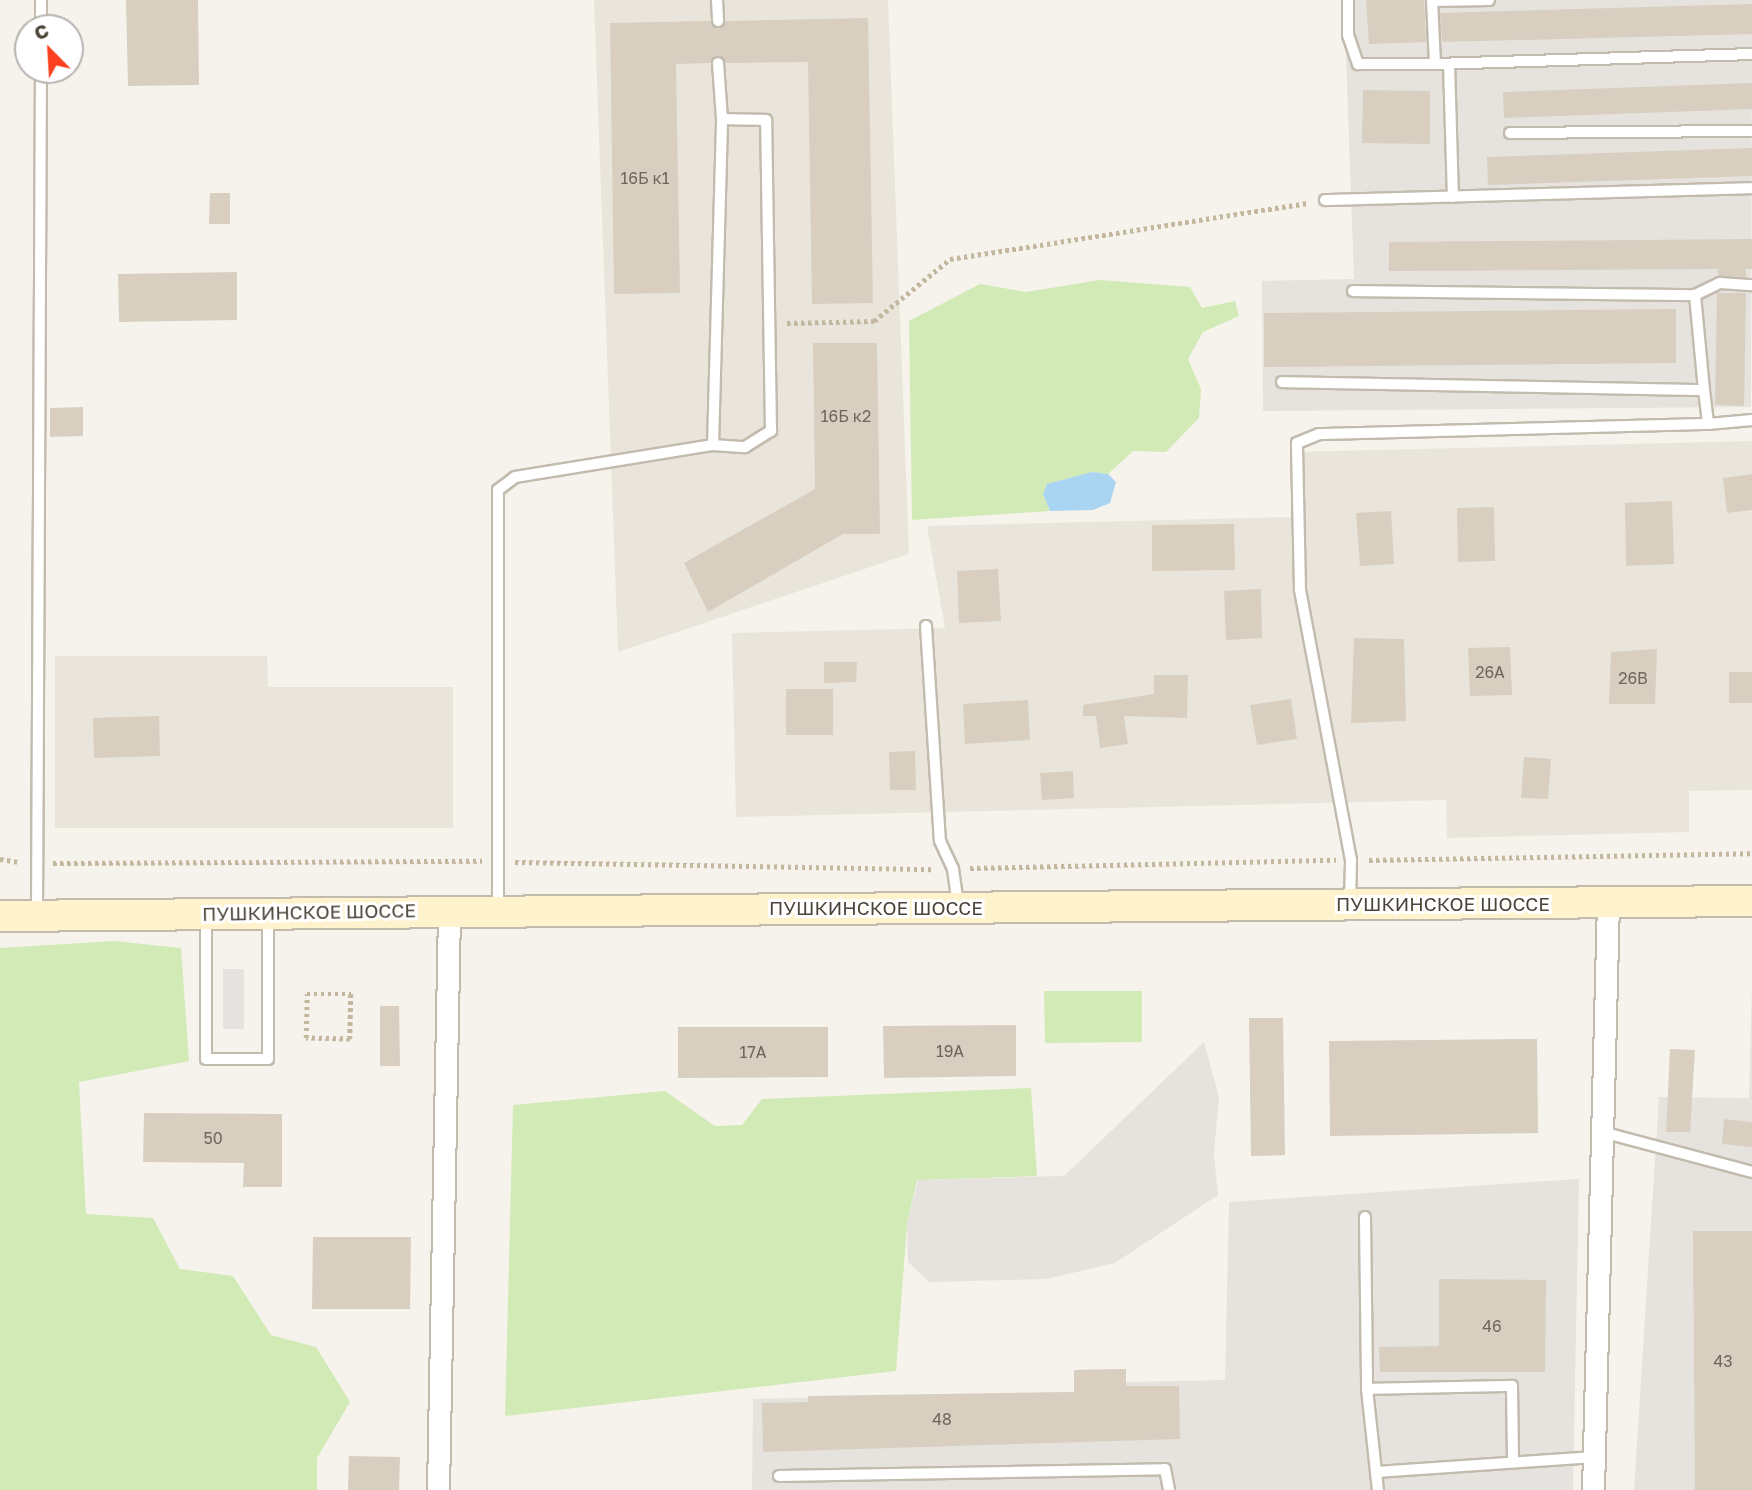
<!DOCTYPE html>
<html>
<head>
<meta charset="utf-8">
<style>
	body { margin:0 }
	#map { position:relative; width:1752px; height:1490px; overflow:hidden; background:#f6f3ec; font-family:"Golos Text",sans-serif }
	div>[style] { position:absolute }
	.residential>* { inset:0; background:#eae5da }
	.industrial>* { inset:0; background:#e6e2dd }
	.green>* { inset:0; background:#d2eab5 }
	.parking>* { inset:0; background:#e5e3e0 }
	.water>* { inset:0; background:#a9d4f2 }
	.building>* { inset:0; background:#d8cfc1 }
	.path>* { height:4.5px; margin-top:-2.25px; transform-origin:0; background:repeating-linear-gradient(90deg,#c4b79f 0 3.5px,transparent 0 7px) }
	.roads { filter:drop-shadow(2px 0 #c2bbae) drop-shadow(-2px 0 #c2bbae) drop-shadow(0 2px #c2bbae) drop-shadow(0 -2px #c2bbae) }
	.service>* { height:10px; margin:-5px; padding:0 5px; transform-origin:5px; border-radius:5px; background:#fff }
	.minor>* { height:21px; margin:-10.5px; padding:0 10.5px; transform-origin:10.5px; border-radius:10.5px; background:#fff }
	.secondary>* { height:30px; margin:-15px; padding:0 15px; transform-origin:15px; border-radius:15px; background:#fff3cd }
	span { translate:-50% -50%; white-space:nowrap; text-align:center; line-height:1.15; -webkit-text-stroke:6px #fff; paint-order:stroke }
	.number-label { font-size:16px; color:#6e675b }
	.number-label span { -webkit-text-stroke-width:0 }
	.street-label { font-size:19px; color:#4b4439 }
	.north { position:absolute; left:14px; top:14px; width:70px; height:70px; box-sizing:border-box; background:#fff; border:2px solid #b7b4b0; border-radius:50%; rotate:336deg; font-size:19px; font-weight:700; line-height:28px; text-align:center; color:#4b4439 }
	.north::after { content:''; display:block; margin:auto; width:24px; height:32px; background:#fc3f1d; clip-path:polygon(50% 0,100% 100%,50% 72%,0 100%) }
</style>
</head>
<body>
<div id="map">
	<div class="residential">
		<i style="clip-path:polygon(594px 0,888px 0,909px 554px,618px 652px)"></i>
		<i style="clip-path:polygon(1752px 441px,1752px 790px,1689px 791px,1689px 832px,1447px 838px,1446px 800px,736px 817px,732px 633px,945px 628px,927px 526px,1291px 517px,1290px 452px)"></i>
		<i style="clip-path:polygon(55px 656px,267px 656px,268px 687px,453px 687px,453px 828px,55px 828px)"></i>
	</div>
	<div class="industrial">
		<i style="clip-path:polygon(1344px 0,1752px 0,1751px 407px,1263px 411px,1262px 281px,1354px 279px)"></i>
		<i style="clip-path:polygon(1752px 983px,1752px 1490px,1634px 1490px,1659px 1097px,1749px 1098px)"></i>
		<i style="clip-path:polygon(1204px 1042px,1219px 1097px,1214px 1154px,1218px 1195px,1115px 1263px,1046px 1279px,929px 1282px,908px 1262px,907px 1224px,918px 1180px,1064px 1176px)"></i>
		<i style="clip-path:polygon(1579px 1179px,1573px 1490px,752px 1490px,753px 1399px,1074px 1392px,1074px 1370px,1126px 1369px,1126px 1382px,1225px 1380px,1229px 1202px)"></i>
	</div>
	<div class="green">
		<i style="clip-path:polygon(1100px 280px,1190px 287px,1202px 308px,1235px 301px,1239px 316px,1203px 332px,1188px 359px,1201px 389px,1199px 418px,1166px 452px,1133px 451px,1108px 474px,1092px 472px,1047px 484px,1043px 494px,1050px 511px,912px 520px,909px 321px,980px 284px,1026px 292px)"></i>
		<i style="clip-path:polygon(114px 941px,181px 948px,189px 1061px,79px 1082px,86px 1214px,153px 1218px,180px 1269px,233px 1276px,271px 1335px,316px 1347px,350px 1402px,317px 1458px,317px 1490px,0 1490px,0 948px)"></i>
		<i style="clip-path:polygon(1044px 991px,1142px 991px,1142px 1042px,1045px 1043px)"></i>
		<i style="clip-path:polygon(1031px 1088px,1037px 1176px,917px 1180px,907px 1224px,896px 1371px,505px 1416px,513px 1105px,665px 1091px,715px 1126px,742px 1125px,762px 1099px)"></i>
	</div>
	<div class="parking">
		<i style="clip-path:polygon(223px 969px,244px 969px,244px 1029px,223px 1029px)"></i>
		<i style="clip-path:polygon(1562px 1473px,1562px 1490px,1393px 1490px,1392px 1486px)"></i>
	</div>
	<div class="water">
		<i style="clip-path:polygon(1092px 472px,1108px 474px,1116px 482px,1110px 503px,1093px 510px,1050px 511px,1043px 494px,1047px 484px)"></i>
	</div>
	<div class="building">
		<i style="clip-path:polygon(126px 0,198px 0,199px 85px,128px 86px)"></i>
		<i style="clip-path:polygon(1366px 0,1424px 0,1426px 42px,1369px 44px)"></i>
		<i style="clip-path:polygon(1752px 4px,1752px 34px,1442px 42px,1440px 13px)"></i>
		<i style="clip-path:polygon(868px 18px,873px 303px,812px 304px,808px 62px,726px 63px,718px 55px,710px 63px,676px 64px,680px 293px,614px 294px,610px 23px,710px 21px,718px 29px,726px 21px)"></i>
		<i style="clip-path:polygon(1752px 83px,1752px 109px,1504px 118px,1503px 92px)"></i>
		<i style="clip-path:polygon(1363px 90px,1430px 91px,1430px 144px,1362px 143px)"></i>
		<i style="clip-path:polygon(1752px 148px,1752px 176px,1488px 185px,1487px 157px)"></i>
		<i style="clip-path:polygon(210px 193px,230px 193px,230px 224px,209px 224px)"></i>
		<i style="clip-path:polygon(1752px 239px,1752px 269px,1746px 269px,1746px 277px,1718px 276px,1718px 269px,1389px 271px,1389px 242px)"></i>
		<i style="clip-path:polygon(237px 272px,237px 320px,119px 322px,118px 274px)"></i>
		<i style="clip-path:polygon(1717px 293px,1746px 293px,1744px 406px,1715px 405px)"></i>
		<i style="clip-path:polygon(1676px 309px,1676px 363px,1264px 367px,1264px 313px)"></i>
		<i style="clip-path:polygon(813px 343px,877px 343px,880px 534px,843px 534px,708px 612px,684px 563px,815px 489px)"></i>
		<i style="clip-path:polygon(83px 407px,83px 436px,50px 437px,50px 408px)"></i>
		<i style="clip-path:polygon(1752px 474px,1752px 510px,1727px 513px,1723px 478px)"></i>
		<i style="clip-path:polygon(1672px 501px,1674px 564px,1626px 566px,1625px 503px)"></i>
		<i style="clip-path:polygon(1494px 507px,1495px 561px,1458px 562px,1457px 508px)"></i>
		<i style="clip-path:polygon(1391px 511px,1394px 564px,1360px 566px,1356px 513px)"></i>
		<i style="clip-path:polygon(1234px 524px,1235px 570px,1152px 571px,1152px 525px)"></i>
		<i style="clip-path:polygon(998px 569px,1001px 621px,959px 623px,957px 571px)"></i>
		<i style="clip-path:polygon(1261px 589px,1262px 638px,1226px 640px,1224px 591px)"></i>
		<i style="clip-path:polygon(1354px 638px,1404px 639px,1406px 721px,1351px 723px)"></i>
		<i style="clip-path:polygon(1510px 647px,1512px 695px,1470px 696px,1468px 648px)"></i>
		<i style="clip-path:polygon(1657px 649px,1655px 704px,1609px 704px,1611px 652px)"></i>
		<i style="clip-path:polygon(824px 662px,857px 662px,856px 682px,824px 683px)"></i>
		<i style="clip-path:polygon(1729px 672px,1752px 672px,1752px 703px,1729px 703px)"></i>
		<i style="clip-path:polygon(1154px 675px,1188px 675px,1187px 718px,1124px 716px,1128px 744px,1100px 748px,1096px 716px,1083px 716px,1083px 705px,1154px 694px)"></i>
		<i style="clip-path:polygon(786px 689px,833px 689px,833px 735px,786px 735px)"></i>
		<i style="clip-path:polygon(1291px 699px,1297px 739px,1257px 745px,1250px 705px)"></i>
		<i style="clip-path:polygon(1028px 700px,1030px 740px,965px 744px,963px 704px)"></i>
		<i style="clip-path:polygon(159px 716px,160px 756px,94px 758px,93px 718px)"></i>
		<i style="clip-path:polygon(915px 751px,916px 790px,890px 790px,889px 752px)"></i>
		<i style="clip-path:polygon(1524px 757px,1551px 759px,1548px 799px,1521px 798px)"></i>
		<i style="clip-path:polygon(1073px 771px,1074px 798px,1042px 800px,1040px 773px)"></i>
		<i style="clip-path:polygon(380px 1006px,399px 1006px,400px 1066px,380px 1066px)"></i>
		<i style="clip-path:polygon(1249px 1018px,1283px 1018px,1285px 1155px,1251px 1156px)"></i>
		<i style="clip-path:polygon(1016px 1025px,1016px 1076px,884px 1078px,883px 1026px)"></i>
		<i style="clip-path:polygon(678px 1027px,828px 1027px,828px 1077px,678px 1078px)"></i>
		<i style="clip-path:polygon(1537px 1039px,1538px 1133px,1330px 1136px,1329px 1041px)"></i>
		<i style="clip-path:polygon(1670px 1049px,1695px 1050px,1690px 1132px,1666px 1132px)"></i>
		<i style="clip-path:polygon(144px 1113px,282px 1114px,282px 1187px,243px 1187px,244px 1163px,143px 1162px)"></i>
		<i style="clip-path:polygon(1724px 1119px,1752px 1122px,1752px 1147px,1722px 1144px)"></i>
		<i style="clip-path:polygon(1693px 1231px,1752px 1231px,1752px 1490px,1695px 1490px)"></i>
		<i style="clip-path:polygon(313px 1237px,411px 1237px,410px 1309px,312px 1309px)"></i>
		<i style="clip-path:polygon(1439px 1279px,1546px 1280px,1545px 1372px,1380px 1372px,1379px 1347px,1439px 1346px)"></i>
		<i style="clip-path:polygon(1126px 1369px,1126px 1386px,1179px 1386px,1180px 1439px,763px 1452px,762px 1403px,808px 1402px,808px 1396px,1074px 1392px,1074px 1370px)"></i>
		<i style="clip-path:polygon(349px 1456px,400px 1457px,399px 1490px,348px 1490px)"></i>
	</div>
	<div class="path">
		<i style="left:787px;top:323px;width:87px;rotate:-1.3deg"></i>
		<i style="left:874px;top:321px;width:98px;rotate:-39.2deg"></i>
		<i style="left:950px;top:259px;width:362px;rotate:-8.9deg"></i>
		<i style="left:0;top:859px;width:20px;rotate:9deg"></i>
		<i style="left:1369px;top:860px;width:383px;rotate:-1deg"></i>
		<i style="left:515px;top:862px;width:418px;rotate:1deg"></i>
		<i style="left:53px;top:863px;width:429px;rotate:-0.3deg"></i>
		<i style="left:970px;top:868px;width:366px;rotate:-1.3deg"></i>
		<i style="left:307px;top:994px;width:44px"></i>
		<i style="left:351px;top:994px;width:45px;rotate:91.3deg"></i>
		<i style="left:350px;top:1039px;width:44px;rotate:-178.7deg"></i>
		<i style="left:306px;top:1038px;width:44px;rotate:-88.7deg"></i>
	</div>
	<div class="roads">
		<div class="service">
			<i style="left:717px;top:0;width:21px;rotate:87deg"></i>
			<i style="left:1348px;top:0;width:35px;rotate:90deg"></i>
			<i style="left:1348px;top:35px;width:31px;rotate:71deg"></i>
			<i style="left:1358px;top:64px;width:77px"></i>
			<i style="left:1435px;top:64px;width:64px;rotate:-92.7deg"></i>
			<i style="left:1432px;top:1px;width:57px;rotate:-1deg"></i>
			<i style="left:41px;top:28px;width:28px;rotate:-90deg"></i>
			<i style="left:1435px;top:64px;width:317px;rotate:-1.8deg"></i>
			<i style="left:1449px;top:64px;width:133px;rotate:88.3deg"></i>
			<i style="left:1510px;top:133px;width:242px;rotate:-0.5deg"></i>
			<i style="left:1325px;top:200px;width:427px;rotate:-1.6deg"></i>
			<i style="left:1353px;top:291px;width:342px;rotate:0.7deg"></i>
			<i style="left:1695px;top:295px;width:95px;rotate:84.6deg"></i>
			<i style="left:1695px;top:295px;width:28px;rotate:-26deg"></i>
			<i style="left:1720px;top:283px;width:32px;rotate:4deg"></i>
			<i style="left:1282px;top:382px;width:422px;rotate:1.1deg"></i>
			<i style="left:1704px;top:390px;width:34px;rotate:83deg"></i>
			<i style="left:1708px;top:424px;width:44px;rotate:-5.2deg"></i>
			<i style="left:713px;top:445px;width:326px;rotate:-88.4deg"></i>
			<i style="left:722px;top:119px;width:56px;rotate:-94.1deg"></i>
			<i style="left:926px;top:626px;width:215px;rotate:86.3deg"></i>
			<i style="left:940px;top:841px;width:31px;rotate:65deg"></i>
			<i style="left:953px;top:869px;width:35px;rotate:82deg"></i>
			<i style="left:1350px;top:902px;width:42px;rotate:-88.6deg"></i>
			<i style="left:1351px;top:860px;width:276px;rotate:-100.7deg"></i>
			<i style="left:1300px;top:589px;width:146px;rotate:-91.2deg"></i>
			<i style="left:1297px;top:443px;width:24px;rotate:-22deg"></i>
			<i style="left:1319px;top:434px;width:389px;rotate:-1.5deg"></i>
			<i style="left:498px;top:911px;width:421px;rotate:-90deg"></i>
			<i style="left:498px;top:490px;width:21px;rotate:-37deg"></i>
			<i style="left:515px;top:477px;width:201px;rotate:-9.2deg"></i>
			<i style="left:713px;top:445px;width:32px;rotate:4deg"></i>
			<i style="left:745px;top:447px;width:31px;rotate:-32deg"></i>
			<i style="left:771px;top:431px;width:311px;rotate:-90.9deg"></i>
			<i style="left:766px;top:120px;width:44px;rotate:-178.7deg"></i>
			<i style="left:37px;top:914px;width:844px;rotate:-89.73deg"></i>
			<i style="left:206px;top:916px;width:143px;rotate:90deg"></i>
			<i style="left:206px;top:1059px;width:62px"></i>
			<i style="left:268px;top:1059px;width:142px;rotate:-90deg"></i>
			<i style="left:1602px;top:1132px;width:155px;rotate:14.9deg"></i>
			<i style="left:1365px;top:1217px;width:172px;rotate:89.3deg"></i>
			<i style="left:1367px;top:1389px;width:83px;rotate:83.8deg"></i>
			<i style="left:1376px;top:1472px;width:219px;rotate:-3.9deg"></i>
			<i style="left:1367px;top:1389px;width:145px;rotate:-1.2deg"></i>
			<i style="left:1512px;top:1386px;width:76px;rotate:89.2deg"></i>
			<i style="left:1376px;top:1472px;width:18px;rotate:84deg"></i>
			<i style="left:779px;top:1476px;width:386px;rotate:-1deg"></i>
			<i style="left:1165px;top:1469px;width:21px;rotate:79deg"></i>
		</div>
		<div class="minor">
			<i style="left:438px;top:1490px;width:579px;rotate:-88.91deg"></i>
			<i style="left:1593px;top:1490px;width:587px;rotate:-88.54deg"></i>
		</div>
		<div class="secondary">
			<i style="left:0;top:916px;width:1752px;rotate:-0.49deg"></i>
		</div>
	</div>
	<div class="number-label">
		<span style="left:645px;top:178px">16Б к1</span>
		<span style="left:846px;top:416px">16Б к2</span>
		<span style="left:1490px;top:672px">26А</span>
		<span style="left:1633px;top:678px">26В</span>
		<span style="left:950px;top:1051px">19А</span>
		<span style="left:753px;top:1052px">17А</span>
		<span style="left:213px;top:1138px">50</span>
		<span style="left:1492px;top:1326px">46</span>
		<span style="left:1723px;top:1361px">43</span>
		<span style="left:942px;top:1419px">48</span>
	</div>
	<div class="street-label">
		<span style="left:1443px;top:904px">ПУШКИНСКОЕ ШОССЕ</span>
		<span style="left:876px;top:908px">ПУШКИНСКОЕ ШОССЕ</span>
		<span style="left:309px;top:912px;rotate:-1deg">ПУШКИНСКОЕ ШОССЕ</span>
	</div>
	<div class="north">С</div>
</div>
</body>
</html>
